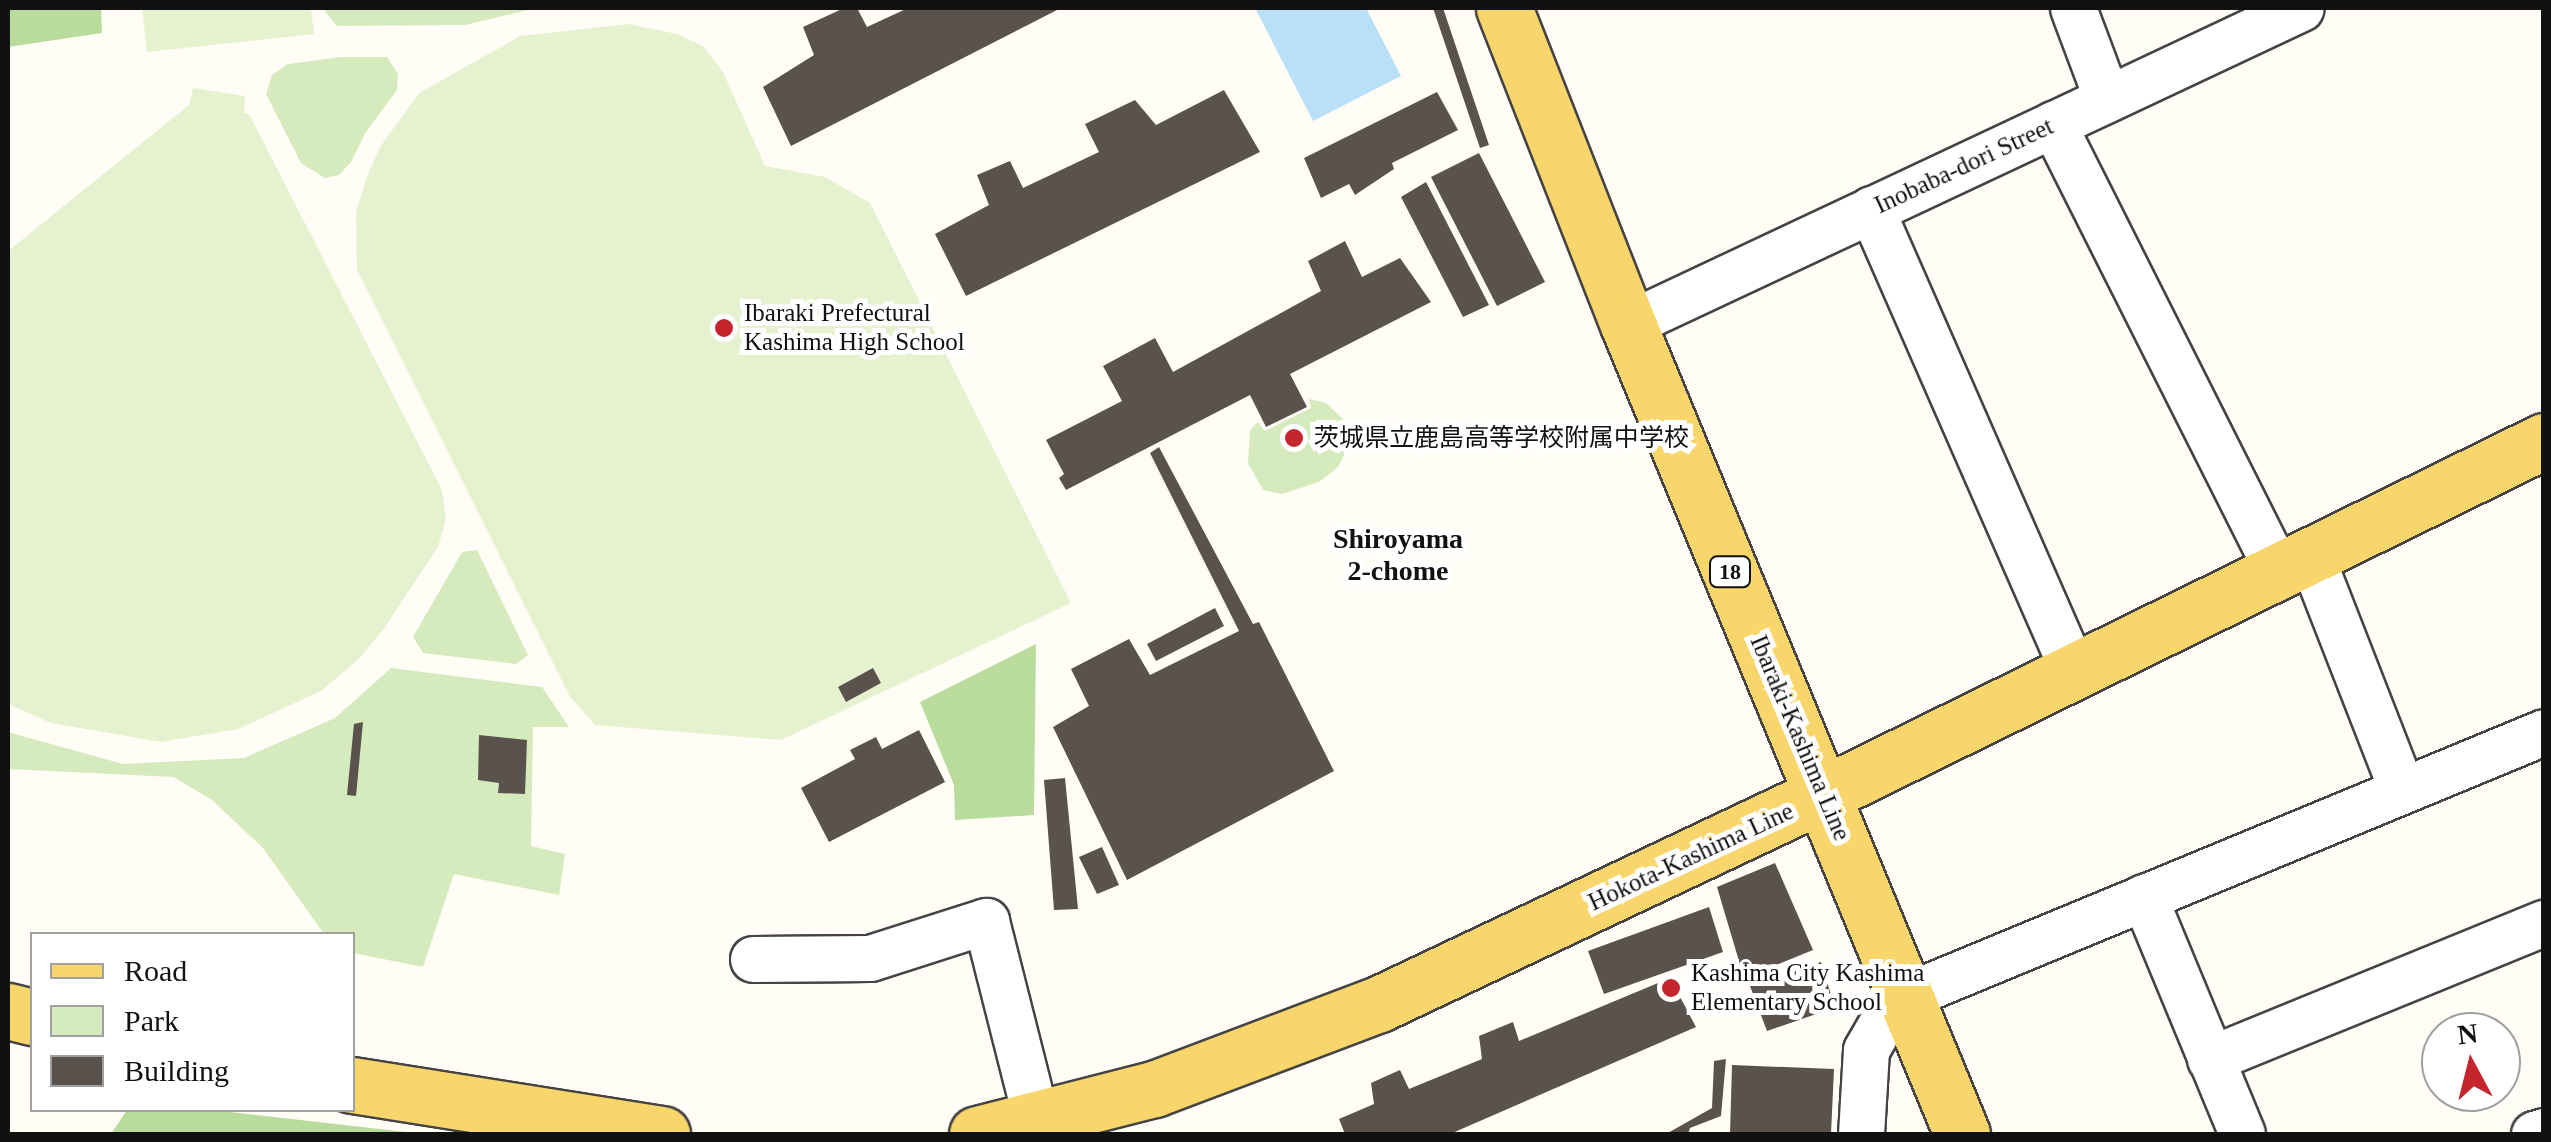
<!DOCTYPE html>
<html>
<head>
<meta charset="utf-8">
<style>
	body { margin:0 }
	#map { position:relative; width:2551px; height:1142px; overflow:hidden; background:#fffdf5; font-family:"Times New Roman","Noto Sans JP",serif }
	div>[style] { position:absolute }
	.green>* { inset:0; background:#d5ebbd }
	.forest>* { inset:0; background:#b9dc9c }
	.pitch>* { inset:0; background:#e6f2cf }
	.water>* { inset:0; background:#b9e0f7 }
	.building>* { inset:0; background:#5a524d }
	.roads { filter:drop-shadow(2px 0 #444) drop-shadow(-2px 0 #444) drop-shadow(0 2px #444) drop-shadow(0 -2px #444) }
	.minor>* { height:45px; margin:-22.5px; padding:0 22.5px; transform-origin:22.5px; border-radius:22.5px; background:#fff }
	.major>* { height:55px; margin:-27.5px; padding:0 27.5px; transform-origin:27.5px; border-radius:27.5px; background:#f9d66b }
	.dots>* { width:28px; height:28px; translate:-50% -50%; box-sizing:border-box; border:5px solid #fff; border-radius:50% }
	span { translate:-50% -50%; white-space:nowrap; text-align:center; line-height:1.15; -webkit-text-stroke:10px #fff; paint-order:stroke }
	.shield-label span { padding:2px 8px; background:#fff; border:2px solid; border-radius:8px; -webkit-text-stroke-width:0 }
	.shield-label { font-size:22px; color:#111; font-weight:700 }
	.street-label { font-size:25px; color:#111 }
	.poi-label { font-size:25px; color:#111 }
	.left { translate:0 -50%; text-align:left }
	.neighbourhood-label { font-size:28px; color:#111; font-weight:700 }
	.frame { position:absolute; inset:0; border:10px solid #111; pointer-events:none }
	.legend { position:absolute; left:30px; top:932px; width:325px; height:180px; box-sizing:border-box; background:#fff; border:2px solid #a0a0a0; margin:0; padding:12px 18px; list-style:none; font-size:30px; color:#111 }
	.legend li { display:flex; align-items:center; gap:20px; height:50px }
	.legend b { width:50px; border:2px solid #a0a0a0 }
	.north { position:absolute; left:2421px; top:1012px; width:100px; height:100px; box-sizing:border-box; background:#fff; border:2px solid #a0a0a0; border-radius:50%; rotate:353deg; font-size:28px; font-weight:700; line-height:40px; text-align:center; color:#111 }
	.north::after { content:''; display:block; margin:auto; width:35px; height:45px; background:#c4262e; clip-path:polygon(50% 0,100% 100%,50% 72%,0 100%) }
</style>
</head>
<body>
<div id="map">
	<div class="green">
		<i style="clip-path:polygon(322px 8px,536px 8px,465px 25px,337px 26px)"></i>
		<i style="clip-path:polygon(341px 57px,387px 57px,398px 74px,397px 90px,366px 132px,351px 162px,339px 175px,325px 178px,301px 163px,266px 94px,272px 75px,288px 64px)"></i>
		<i style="clip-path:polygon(1309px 399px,1326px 403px,1345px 421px,1347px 450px,1338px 467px,1319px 482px,1282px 494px,1263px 490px,1248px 463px,1250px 430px,1258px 422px,1265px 431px,1311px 408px)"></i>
		<i style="clip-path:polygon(477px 550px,528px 655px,516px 664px,423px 653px,413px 637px,462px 552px)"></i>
		<i style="clip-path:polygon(391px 668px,542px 687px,569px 727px,533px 727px,531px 846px,565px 854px,559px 895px,454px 874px,423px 967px,353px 953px,352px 934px,324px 934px,263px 848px,212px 800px,173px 777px,8px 769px,8px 732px,123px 764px,244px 758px,335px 718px)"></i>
	</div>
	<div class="forest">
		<i style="clip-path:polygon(8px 8px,101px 8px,102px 33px,8px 47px)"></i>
		<i style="clip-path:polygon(1036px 644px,1034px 815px,955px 820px,954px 785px,920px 702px)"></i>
		<i style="clip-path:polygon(127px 1110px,213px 1110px,424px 1134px,111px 1134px)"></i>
	</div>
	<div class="pitch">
		<i style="clip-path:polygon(142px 8px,311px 8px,314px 34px,147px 52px)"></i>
		<i style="clip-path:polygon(629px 24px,677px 34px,703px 46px,723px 72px,765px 166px,825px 177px,870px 203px,1071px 603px,781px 740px,595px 725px,570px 697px,357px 270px,356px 212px,367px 176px,380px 147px,419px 93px,520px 36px)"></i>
		<i style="clip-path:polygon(193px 88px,245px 96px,244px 113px,249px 114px,442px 490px,446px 519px,438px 547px,383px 630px,358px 660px,321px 691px,238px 729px,161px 742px,51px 723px,8px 704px,8px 251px,189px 105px)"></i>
	</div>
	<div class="water">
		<i style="clip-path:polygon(1255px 8px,1366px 8px,1401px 76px,1313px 121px)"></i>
	</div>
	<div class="building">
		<i style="clip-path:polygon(844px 8px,857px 8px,867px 27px,908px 8px,1061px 8px,791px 146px,763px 87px,814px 55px,803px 27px)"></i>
		<i style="clip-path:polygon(1433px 8px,1443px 8px,1489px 145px,1480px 148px)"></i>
		<i style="clip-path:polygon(1224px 90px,1260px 152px,966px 296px,935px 234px,989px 205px,977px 175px,1010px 161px,1023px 188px,1099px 152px,1085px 124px,1135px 100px,1156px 125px)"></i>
		<i style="clip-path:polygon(1437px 92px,1458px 130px,1392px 163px,1394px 169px,1355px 195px,1349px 184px,1321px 198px,1304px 158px)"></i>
		<i style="clip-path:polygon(1479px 153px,1545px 282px,1497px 306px,1431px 177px)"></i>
		<i style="clip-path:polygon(1426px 182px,1489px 305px,1463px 317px,1401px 197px)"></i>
		<i style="clip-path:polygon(1345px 241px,1362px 277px,1400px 258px,1431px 302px,1290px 374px,1307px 407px,1266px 427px,1250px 395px,1066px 490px,1059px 478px,1064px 474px,1046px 440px,1122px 401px,1103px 366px,1155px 338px,1173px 372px,1321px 291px,1308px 261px)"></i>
		<i style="clip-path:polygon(1159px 447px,1253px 624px,1259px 622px,1334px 771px,1127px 880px,1053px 727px,1089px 706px,1071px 669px,1129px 639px,1150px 675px,1239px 631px,1150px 453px)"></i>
		<i style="clip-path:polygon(1215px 608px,1224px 626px,1156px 661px,1147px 644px)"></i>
		<i style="clip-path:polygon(873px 668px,881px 683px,846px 702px,838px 687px)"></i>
		<i style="clip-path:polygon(363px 722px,356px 796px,347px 795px,354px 724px)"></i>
		<i style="clip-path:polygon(919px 730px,945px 782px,829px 842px,801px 788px,855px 759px,850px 750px,876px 737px,882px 749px)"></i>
		<i style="clip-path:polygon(479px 735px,527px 740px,525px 794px,498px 793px,499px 783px,478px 780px)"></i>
		<i style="clip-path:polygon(1065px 778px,1078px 909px,1054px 910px,1044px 780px)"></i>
		<i style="clip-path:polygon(1102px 847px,1119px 885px,1097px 894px,1079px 857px)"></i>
		<i style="clip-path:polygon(1775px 863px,1813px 950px,1744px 978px,1717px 887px)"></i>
		<i style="clip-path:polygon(1709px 907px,1723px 952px,1604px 994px,1588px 951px)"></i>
		<i style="clip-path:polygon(1821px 962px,1831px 995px,1823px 999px,1825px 1011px,1767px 1031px,1750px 986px)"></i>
		<i style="clip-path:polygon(1670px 978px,1696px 1027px,1450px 1134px,1345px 1134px,1339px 1119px,1374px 1104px,1371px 1083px,1400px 1070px,1409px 1089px,1482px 1059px,1479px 1036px,1513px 1022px,1519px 1041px)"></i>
		<i style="clip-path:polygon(1726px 1059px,1721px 1116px,1690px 1128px,1688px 1134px,1666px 1134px,1712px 1108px,1714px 1061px)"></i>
		<i style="clip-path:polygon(1732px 1065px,1834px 1069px,1831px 1134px,1730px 1134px)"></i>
	</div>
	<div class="roads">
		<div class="minor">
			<i style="left:2073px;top:8px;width:97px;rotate:69.5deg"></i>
			<i style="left:2053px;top:124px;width:499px;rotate:63.3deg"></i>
			<i style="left:1871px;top:209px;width:503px;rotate:66.34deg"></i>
			<i style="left:1628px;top:324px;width:743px;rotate:-25.15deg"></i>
			<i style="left:2310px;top:554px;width:253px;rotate:68.7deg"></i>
			<i style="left:2144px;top:897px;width:256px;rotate:67.5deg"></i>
			<i style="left:753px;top:959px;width:117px;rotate:-0.5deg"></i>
			<i style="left:870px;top:958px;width:122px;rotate:-17.7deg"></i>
			<i style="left:986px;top:921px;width:207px;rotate:75.8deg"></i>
			<i style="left:2210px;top:1059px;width:361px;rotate:-22.2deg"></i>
			<i style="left:1861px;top:1134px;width:84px;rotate:-86.6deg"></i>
			<i style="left:1866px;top:1050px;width:46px;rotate:-60.1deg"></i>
			<i style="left:1889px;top:1010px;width:22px;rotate:-39deg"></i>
			<i style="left:1906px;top:996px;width:690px;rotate:-22.48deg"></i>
			<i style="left:2534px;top:1134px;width:10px;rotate:-17deg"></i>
		</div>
		<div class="major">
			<i style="left:1504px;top:8px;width:339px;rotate:68.6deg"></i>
			<i style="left:1628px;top:324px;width:876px;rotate:67.59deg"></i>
			<i style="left:8px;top:1011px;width:25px;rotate:14deg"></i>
			<i style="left:352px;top:1085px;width:314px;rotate:9deg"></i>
			<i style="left:977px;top:1134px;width:183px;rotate:-14.3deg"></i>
			<i style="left:1154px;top:1089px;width:241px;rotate:-20.7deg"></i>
			<i style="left:1379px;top:1004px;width:492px;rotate:-25.3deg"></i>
			<i style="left:1824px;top:794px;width:802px;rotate:-26.12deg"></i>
		</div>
	</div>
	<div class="dots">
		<i style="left:724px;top:328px;background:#c4262e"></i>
		<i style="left:1294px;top:438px;background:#c4262e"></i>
		<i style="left:1671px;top:988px;background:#c4262e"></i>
	</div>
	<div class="shield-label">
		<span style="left:1730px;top:572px">18</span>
	</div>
	<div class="street-label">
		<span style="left:1964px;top:166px;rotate:-25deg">Inobaba-dori Street</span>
		<span style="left:1800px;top:738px;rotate:67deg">Ibaraki-Kashima Line</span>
		<span style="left:1691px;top:857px;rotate:-25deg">Hokota-Kashima Line</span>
	</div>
	<div class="poi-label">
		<span class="left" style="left:744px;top:328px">Ibaraki Prefectural<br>Kashima High School</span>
		<span class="left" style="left:1314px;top:438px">茨城県立鹿島高等学校附属中学校</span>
		<span class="left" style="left:1691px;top:988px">Kashima City Kashima<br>Elementary School</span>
	</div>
	<div class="neighbourhood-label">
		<span style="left:1398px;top:555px">Shiroyama<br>2-chome</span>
	</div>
	<div class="frame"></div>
	<ul class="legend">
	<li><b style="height:12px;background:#f9d66b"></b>Road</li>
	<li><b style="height:28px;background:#d5ebbd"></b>Park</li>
	<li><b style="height:28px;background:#5a524d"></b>Building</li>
	</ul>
	<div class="north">N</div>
</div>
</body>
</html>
